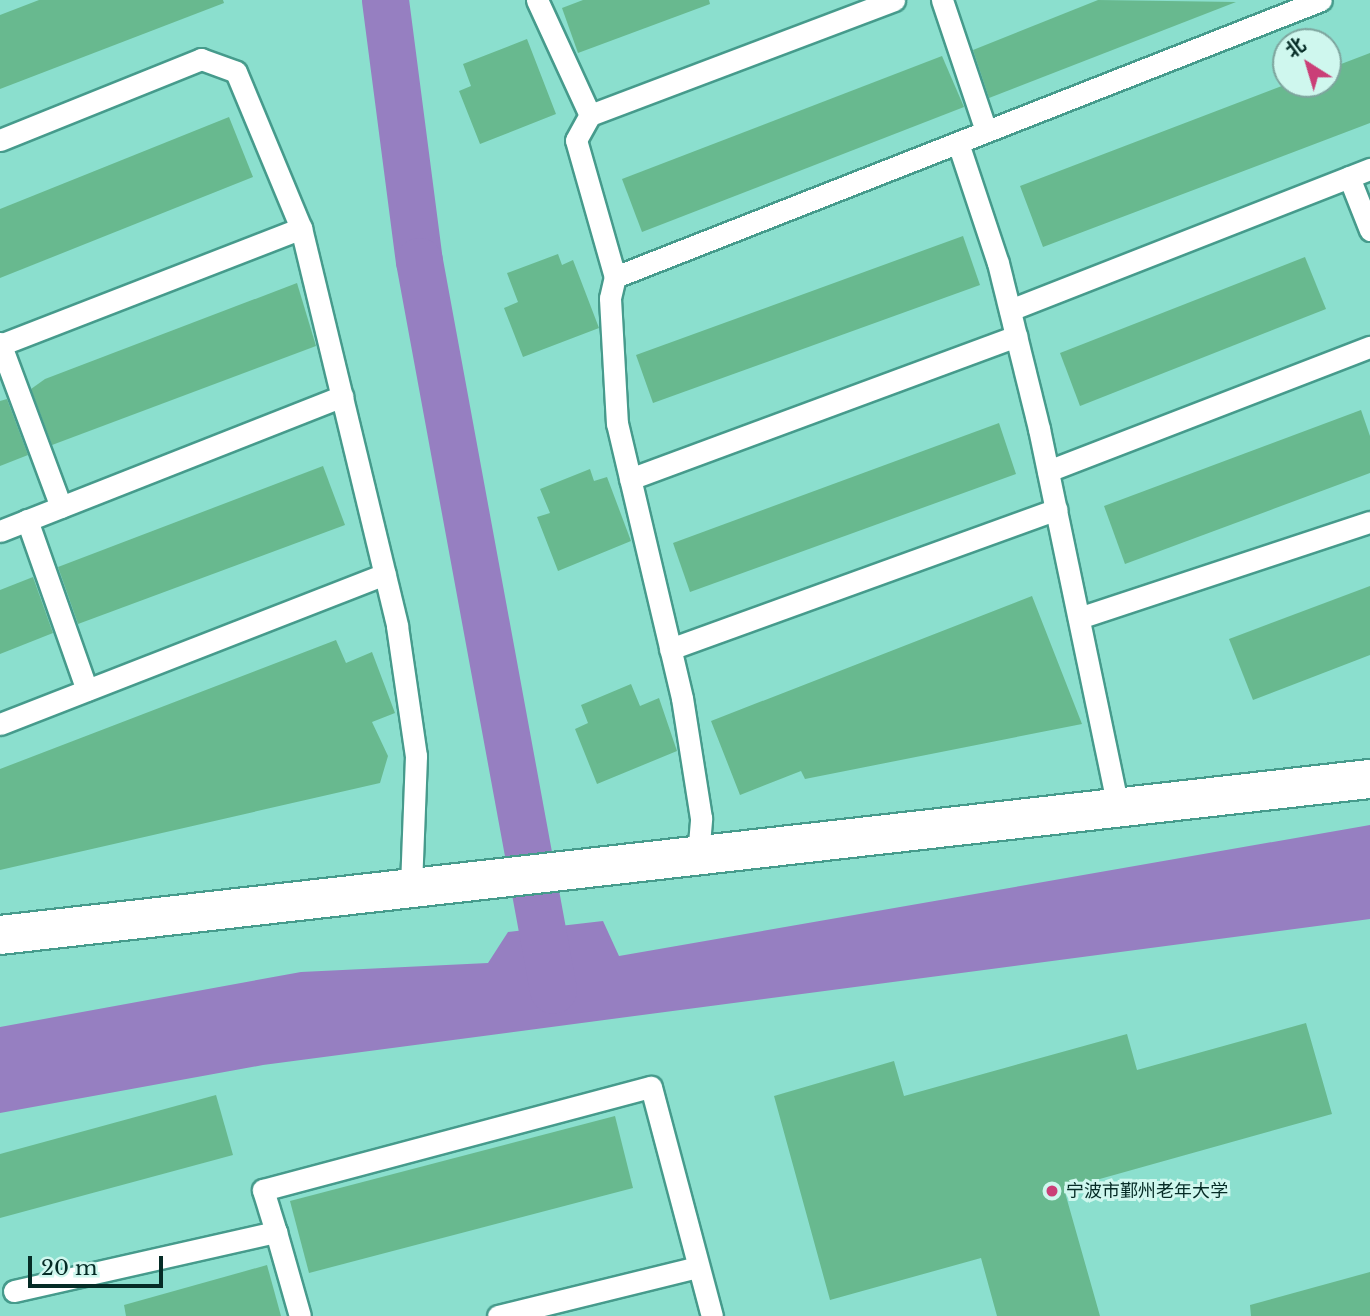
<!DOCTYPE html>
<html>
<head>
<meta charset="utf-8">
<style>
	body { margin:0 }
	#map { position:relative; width:1370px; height:1316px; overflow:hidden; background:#8bdfce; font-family:"Libre Baskerville","Noto Sans SC",serif }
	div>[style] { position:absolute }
	.water>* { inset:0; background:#967fc1 }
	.canal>* { height:47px; margin:-23.5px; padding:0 23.5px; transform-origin:23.5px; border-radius:23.5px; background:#967fc1 }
	.building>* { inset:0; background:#68b98f }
	.roads { filter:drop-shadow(2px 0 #469b8c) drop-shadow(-2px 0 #469b8c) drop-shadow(0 2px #469b8c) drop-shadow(0 -2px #469b8c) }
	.service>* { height:21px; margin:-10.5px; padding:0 10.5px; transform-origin:10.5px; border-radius:10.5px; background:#fff }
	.tertiary>* { height:38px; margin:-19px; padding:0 19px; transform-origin:19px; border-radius:19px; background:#fff }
	.dots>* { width:19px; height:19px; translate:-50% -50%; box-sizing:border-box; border:4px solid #cff7ee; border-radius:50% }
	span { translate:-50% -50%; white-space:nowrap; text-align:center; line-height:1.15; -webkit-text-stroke:6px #cff7ee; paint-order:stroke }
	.poi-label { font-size:18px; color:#052b25 }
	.left { translate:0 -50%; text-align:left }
	.north { position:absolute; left:1272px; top:28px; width:70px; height:70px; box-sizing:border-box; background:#cff7ee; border:2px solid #7ea59e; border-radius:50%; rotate:323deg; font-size:19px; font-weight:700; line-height:28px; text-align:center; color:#052b25 }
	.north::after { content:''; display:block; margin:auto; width:24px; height:32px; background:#ca3f77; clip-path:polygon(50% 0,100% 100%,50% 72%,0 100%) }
	.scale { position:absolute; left:28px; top:1256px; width:135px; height:32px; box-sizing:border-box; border:4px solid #052b25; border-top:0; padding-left:9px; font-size:21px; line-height:24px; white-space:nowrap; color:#052b25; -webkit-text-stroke:5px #cff7ee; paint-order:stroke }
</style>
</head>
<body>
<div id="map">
	<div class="water">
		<i style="clip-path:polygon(1370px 825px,1370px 919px,263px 1065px,0 1113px,0 1027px,301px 972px,488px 963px,508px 932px,603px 921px,619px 956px)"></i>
	</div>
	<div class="canal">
		<i style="left:385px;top:0;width:263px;rotate:82.6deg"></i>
		<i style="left:419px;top:261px;width:741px;rotate:79.58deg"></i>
	</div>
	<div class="building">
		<i style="clip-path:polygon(39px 0,223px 0,224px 3px,0 89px,0 15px)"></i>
		<i style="clip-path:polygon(583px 0,709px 0,710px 4px,578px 53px,562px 8px)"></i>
		<i style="clip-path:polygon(1098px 0,1236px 2px,989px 98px,973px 50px)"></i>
		<i style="clip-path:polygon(527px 39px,556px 114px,480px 144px,459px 91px,471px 86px,463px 64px)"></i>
		<i style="clip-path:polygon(1370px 53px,1370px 123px,1043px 247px,1020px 186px,1287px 84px,1328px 84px,1328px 69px)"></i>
		<i style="clip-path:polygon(942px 56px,964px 107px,642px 232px,622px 179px)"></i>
		<i style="clip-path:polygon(229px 117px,253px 177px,0 278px,0 209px)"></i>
		<i style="clip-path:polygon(963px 236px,980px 285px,653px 403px,636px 355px)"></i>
		<i style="clip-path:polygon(558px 254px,562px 265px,573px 260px,599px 328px,523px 357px,504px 308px,518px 302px,507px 273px)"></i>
		<i style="clip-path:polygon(1305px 257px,1326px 309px,1080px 406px,1060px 353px)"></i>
		<i style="clip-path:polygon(297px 283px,316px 346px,52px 445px,31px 389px,45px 379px)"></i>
		<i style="clip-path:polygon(7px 399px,28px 455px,0 466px,0 401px)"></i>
		<i style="clip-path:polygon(1361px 410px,1370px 436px,1370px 473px,1125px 564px,1104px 506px)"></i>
		<i style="clip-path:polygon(999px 423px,1016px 474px,690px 592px,673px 543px)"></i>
		<i style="clip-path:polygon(323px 466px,345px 525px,78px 624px,58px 567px)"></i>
		<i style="clip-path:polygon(590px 469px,594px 481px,607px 477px,631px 541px,558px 571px,537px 517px,550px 513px,540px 489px)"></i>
		<i style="clip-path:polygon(33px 577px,53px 633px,0 654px,0 590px)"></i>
		<i style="clip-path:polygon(1370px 586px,1370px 655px,1253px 700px,1229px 639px)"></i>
		<i style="clip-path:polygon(1032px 596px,1082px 724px,805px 779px,801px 771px,740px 795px,711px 721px)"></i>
		<i style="clip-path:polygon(336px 640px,346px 663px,372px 652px,395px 713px,372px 722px,388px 756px,380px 783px,0 870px,0 769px)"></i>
		<i style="clip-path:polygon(631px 684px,640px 706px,659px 698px,677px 751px,597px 784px,575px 729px,588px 723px,581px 705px)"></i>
		<i style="clip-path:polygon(1306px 1023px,1332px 1114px,1064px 1189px,1100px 1316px,997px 1316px,981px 1258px,830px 1300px,774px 1096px,894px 1061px,904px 1096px,1127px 1034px,1137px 1070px)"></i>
		<i style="clip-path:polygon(216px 1095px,233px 1155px,0 1218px,0 1154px)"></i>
		<i style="clip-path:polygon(615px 1116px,633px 1188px,309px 1273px,290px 1201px)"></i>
		<i style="clip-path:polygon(267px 1265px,281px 1316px,126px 1316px,124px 1305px)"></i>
		<i style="clip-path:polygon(1370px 1272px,1370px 1316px,1251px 1316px,1250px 1305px)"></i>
	</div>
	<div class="roads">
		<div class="service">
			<i style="left:537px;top:0;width:127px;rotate:65.3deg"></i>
			<i style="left:942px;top:0;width:138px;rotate:71.4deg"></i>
			<i style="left:0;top:140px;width:217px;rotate:-21.9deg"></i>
			<i style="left:201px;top:59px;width:37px;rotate:20deg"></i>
			<i style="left:236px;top:72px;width:169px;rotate:67.4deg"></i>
			<i style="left:301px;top:228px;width:409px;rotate:76.4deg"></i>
			<i style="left:397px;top:626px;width:131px;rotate:81.7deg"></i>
			<i style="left:416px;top:756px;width:132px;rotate:92.2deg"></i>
			<i style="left:958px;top:143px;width:126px;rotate:71.6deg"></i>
			<i style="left:998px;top:263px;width:171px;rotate:76.1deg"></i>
			<i style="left:1039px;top:429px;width:387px;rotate:78.2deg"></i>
			<i style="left:1349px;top:177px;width:57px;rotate:68.4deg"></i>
			<i style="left:615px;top:277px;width:142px;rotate:-105.9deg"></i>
			<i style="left:576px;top:140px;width:29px;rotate:-61deg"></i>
			<i style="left:590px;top:115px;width:325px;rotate:-20.7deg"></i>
			<i style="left:1010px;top:310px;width:387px;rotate:-21.4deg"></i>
			<i style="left:0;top:343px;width:175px;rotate:69.6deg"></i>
			<i style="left:0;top:345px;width:323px;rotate:-21.2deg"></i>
			<i style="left:1048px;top:471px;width:345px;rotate:-21.1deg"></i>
			<i style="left:630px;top:479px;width:412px;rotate:-20.3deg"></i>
			<i style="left:27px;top:520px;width:180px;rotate:70.6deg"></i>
			<i style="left:0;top:531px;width:368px;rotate:-21.5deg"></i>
			<i style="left:1079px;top:618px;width:306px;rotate:-18.3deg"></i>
			<i style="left:670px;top:649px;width:411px;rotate:-19.9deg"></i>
			<i style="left:0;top:724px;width:413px;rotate:-21.3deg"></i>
			<i style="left:698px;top:855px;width:37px;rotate:-85deg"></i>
			<i style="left:701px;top:818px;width:121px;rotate:-99deg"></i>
			<i style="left:682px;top:698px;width:282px;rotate:-103.3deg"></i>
			<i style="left:617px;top:424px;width:126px;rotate:-93.2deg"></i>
			<i style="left:610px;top:298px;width:22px;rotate:-77deg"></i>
			<i style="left:615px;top:277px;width:758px;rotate:-21.42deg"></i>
			<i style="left:276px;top:1232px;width:87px;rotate:74.1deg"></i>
			<i style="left:14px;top:1291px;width:269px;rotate:-12.7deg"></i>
			<i style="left:276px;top:1232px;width:44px;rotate:-107.2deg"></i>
			<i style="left:263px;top:1190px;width:401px;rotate:-14.9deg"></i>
			<i style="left:651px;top:1087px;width:237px;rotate:75.1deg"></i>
			<i style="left:498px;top:1316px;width:206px;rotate:-13.8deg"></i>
		</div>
		<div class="tertiary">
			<i style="left:0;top:935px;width:1379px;rotate:-6.5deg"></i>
		</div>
	</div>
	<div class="dots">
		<i style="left:1052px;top:1191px;background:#ca3f77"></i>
	</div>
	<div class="poi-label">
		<span class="left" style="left:1066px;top:1191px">宁波市鄞州老年大学</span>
	</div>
	<div class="north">北</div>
	<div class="scale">20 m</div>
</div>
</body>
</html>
